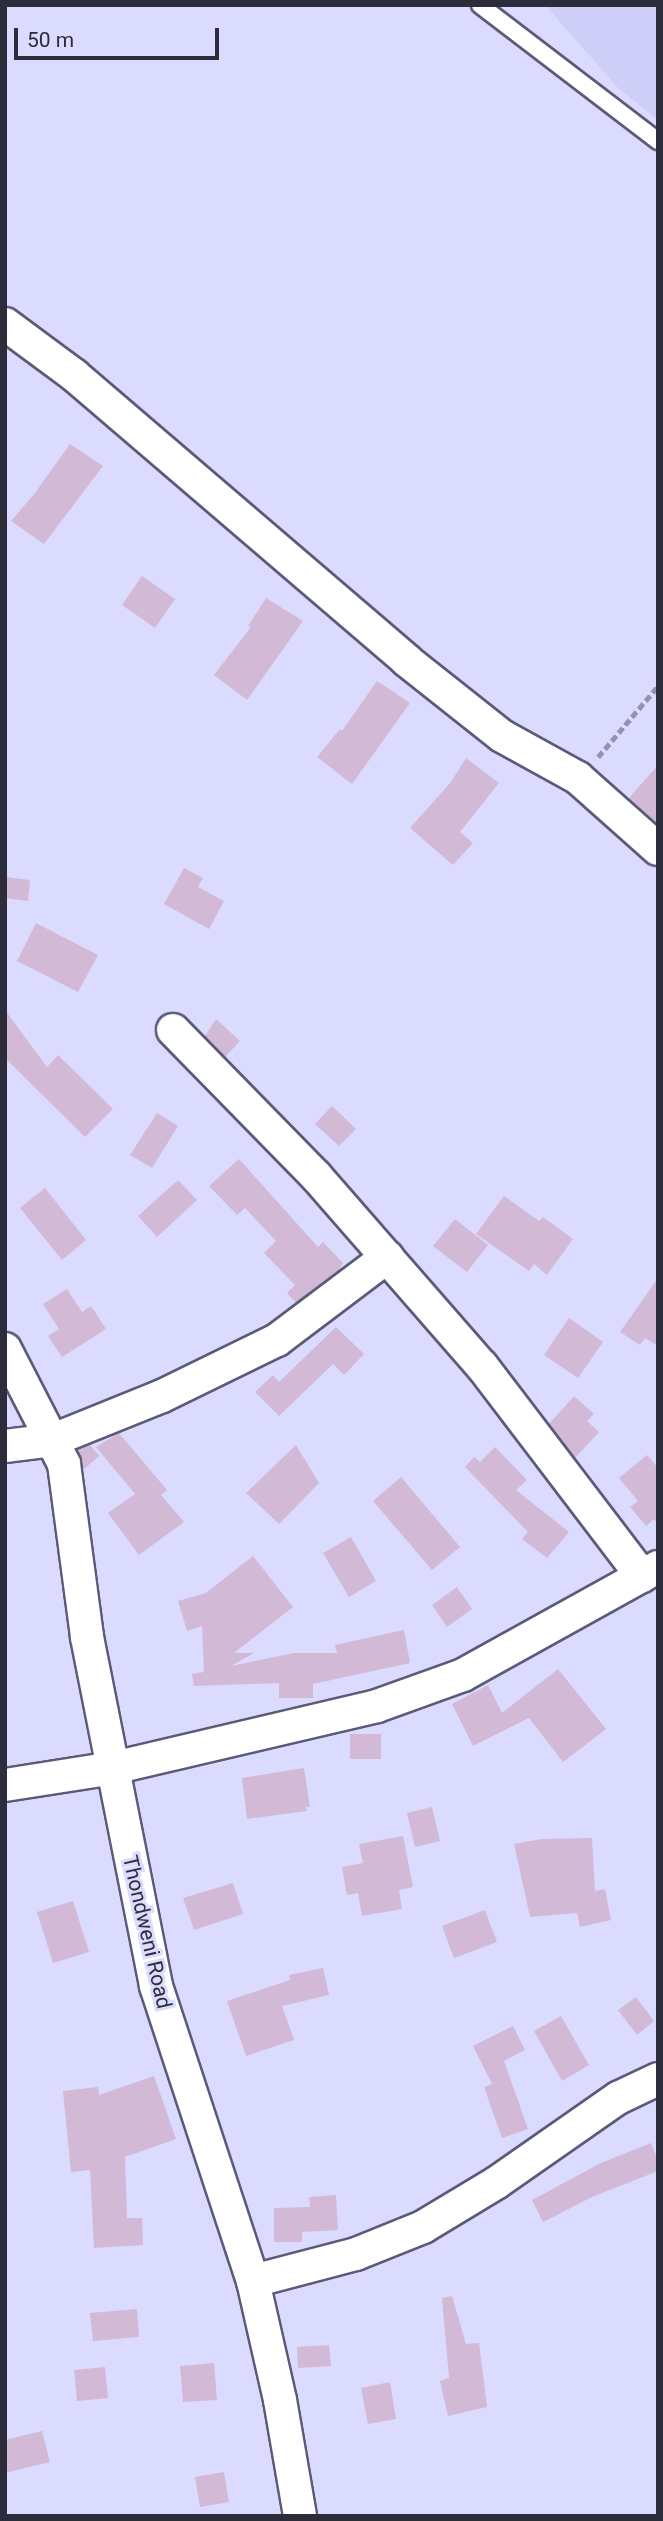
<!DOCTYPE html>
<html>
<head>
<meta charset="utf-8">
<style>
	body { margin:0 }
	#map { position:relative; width:663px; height:2521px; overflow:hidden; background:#dbdbff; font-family:Roboto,sans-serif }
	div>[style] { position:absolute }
	.built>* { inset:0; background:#cfcef9 }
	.building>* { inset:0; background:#d2b9d6 }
	.path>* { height:4.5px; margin-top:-2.25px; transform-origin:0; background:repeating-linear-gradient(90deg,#9393ae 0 7px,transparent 0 10.5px) }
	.roads { filter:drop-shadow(2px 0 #5b5a79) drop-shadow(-2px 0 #5b5a79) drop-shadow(0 2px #5b5a79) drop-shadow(0 -2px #5b5a79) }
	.lane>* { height:16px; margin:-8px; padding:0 8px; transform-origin:8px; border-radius:8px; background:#fff }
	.street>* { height:32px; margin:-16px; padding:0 16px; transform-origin:16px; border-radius:16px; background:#fff }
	span { translate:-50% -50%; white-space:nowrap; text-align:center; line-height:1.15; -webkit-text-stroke:6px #dbdbff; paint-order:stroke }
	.street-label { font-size:21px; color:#2d2c3a }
	.frame { position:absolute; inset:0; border:7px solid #2d2c3a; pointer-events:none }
	.scale { position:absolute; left:14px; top:28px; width:205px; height:32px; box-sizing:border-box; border:4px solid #2d2c3a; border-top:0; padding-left:9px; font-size:21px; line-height:24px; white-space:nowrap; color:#2d2c3a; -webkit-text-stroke:5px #dbdbff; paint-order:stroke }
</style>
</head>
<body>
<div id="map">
	<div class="built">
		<i style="clip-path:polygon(545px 5px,658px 5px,658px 120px,619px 89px)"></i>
	</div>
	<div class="building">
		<i style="clip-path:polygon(70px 444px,103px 466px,44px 544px,11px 521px,35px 493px)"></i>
		<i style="clip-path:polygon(142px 576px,175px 599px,155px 628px,122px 605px)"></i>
		<i style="clip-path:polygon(266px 598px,303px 621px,247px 700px,214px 675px,251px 627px,248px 626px)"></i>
		<i style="clip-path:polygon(377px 681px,410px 703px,352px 784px,317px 757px,340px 729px,342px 731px)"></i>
		<i style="clip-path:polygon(466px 758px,499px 783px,460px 832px,473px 843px,453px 865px,410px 828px,451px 782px)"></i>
		<i style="clip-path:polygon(658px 765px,658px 824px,629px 798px)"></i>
		<i style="clip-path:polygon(184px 868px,203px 878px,198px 887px,224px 901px,209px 929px,164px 904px)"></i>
		<i style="clip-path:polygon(5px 877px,30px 880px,28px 901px,5px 898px)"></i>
		<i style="clip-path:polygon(36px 923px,98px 955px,78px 992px,17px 961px)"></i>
		<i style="clip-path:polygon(5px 1010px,47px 1067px,58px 1055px,113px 1109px,85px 1137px,5px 1058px)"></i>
		<i style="clip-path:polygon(216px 1019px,240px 1041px,225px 1057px,205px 1036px)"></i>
		<i style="clip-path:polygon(332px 1106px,356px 1129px,339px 1146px,315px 1124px)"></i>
		<i style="clip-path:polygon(157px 1113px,178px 1126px,152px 1168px,130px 1155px)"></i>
		<i style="clip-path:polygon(239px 1159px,318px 1247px,323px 1242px,343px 1263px,338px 1271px,296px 1303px,287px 1293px,295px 1285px,264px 1253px,276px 1241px,245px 1208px,237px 1215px,209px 1186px)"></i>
		<i style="clip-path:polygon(178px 1180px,197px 1200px,157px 1237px,138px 1216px)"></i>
		<i style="clip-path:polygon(45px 1188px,86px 1240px,62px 1260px,20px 1208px)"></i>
		<i style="clip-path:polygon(504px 1196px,539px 1221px,543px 1217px,573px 1239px,547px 1275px,534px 1264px,529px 1271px,476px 1234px)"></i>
		<i style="clip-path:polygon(455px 1219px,488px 1245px,467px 1272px,433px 1246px)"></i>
		<i style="clip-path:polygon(658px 1278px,658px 1346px,645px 1338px,640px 1345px,620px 1332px)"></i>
		<i style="clip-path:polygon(67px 1289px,82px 1312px,91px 1306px,106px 1329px,62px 1357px,48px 1336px,59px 1329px,43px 1304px)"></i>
		<i style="clip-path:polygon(569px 1318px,603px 1342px,578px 1378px,544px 1355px)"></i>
		<i style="clip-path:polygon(336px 1327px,364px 1354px,344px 1375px,333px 1364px,279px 1416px,255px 1392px,273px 1375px,279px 1382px)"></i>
		<i style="clip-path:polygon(574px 1396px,594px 1414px,587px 1421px,599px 1432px,575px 1458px,549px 1424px)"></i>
		<i style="clip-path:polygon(119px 1433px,167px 1490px,161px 1495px,184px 1522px,139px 1555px,108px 1513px,135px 1494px,96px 1447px)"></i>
		<i style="clip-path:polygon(90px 1445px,99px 1456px,83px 1470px,77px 1450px)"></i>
		<i style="clip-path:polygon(296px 1445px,319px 1483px,279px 1524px,246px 1493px)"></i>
		<i style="clip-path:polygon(495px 1447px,527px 1480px,516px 1490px,569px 1532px,547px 1558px,522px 1539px,528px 1532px,465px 1467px,474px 1457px,480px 1462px)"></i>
		<i style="clip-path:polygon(647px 1455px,658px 1468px,658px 1524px,654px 1519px,646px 1526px,630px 1507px,638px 1501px,619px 1478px)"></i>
		<i style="clip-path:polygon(401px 1477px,460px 1547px,432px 1570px,373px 1501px)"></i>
		<i style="clip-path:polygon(351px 1537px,376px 1581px,349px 1597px,323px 1553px)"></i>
		<i style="clip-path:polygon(253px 1556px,293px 1607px,234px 1653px,254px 1653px,231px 1666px,294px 1653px,337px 1653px,335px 1645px,404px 1630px,410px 1663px,313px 1684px,313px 1698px,279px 1698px,279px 1683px,194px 1686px,192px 1674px,204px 1672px,202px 1626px,187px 1631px,178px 1601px,206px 1593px)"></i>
		<i style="clip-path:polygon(457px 1587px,472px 1609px,447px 1627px,432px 1605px)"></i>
		<i style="clip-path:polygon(558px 1669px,606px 1729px,563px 1762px,529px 1718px,473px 1746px,452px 1704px,488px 1685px,502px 1713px)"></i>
		<i style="clip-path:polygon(350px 1734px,381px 1734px,381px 1759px,350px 1759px)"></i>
		<i style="clip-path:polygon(304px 1768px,310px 1807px,306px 1807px,307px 1811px,247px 1819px,242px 1778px)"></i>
		<i style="clip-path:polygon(432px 1807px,440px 1841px,415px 1847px,407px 1813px)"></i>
		<i style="clip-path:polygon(403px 1836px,413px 1887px,399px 1890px,402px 1909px,362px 1916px,358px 1893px,347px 1895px,342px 1867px,363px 1863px,359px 1844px)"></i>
		<i style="clip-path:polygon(592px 1838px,595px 1891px,605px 1889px,611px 1920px,580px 1927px,577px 1913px,530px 1917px,514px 1844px,542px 1839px)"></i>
		<i style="clip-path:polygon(233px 1883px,243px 1914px,194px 1930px,183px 1898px)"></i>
		<i style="clip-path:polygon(73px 1901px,89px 1952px,53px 1963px,37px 1912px)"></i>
		<i style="clip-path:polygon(485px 1910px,497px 1942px,454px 1958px,442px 1926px)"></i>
		<i style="clip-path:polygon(323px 1968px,329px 1995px,282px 2006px,294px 2040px,246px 2056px,227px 2001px,290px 1980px,289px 1975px)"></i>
		<i style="clip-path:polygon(636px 1997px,654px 2021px,637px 2035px,618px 2010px)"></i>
		<i style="clip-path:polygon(561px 2016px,589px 2065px,562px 2081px,534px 2031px)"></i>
		<i style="clip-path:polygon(513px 2026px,525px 2050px,504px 2061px,528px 2129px,502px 2138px,484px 2087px,492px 2084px,473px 2046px)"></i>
		<i style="clip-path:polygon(154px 2076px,176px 2139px,125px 2157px,127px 2218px,142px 2218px,143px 2245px,94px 2248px,90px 2170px,71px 2172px,63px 2091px,98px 2087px,99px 2095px)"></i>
		<i style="clip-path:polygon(651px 2143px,658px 2161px,658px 2171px,592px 2197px,543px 2222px,532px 2200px,601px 2163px)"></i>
		<i style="clip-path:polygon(336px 2195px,338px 2230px,302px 2232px,302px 2242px,274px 2242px,274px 2208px,310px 2207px,309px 2197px)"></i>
		<i style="clip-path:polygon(452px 2296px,466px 2344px,479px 2343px,487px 2407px,448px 2416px,440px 2381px,449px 2378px,442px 2298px)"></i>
		<i style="clip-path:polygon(137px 2309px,139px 2337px,93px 2341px,90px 2313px)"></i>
		<i style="clip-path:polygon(329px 2345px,331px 2366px,298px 2368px,297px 2347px)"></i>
		<i style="clip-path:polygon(214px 2363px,217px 2400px,183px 2402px,180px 2366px)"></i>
		<i style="clip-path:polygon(105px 2367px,108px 2398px,77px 2401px,74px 2370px)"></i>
		<i style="clip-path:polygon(390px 2382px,396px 2419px,368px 2424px,361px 2388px)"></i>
		<i style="clip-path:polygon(42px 2431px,50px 2462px,5px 2473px,5px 2440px)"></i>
		<i style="clip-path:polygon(224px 2472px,229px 2502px,200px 2507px,195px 2477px)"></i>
	</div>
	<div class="path">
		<i style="left:598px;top:757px;width:93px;rotate:-49.8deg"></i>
	</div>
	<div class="roads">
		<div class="lane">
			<i style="left:480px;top:5px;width:224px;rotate:37.4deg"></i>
		</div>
		<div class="street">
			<i style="left:5px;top:324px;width:86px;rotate:36.5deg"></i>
			<i style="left:74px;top:375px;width:438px;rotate:40.6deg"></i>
			<i style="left:406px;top:660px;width:122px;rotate:38.4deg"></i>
			<i style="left:502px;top:736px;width:87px;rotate:28.9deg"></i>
			<i style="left:578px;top:778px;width:107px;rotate:41.6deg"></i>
			<i style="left:173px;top:1030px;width:204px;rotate:45.6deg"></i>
			<i style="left:316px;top:1176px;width:252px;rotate:48.9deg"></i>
			<i style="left:482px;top:1366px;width:264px;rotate:52.7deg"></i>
			<i style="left:5px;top:1349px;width:129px;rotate:62.8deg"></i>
			<i style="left:64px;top:1464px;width:175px;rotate:82.4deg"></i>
			<i style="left:87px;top:1637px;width:356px;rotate:78.8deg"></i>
			<i style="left:156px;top:1986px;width:311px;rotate:71.8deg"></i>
			<i style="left:253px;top:2281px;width:122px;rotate:77.2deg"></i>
			<i style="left:280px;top:2400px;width:118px;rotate:80.2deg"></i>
			<i style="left:5px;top:1446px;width:48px;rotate:-7.1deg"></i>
			<i style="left:53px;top:1440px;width:118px;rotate:-22deg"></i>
			<i style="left:162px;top:1396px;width:128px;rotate:-26deg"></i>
			<i style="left:277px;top:1340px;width:138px;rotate:-37deg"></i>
			<i style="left:5px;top:1785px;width:109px;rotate:-8.9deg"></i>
			<i style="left:113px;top:1768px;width:271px;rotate:-13.2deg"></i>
			<i style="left:377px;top:1706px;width:91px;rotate:-19.8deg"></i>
			<i style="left:463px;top:1675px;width:223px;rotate:-29deg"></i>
			<i style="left:253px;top:2281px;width:106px;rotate:-14.7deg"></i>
			<i style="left:356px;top:2254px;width:72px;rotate:-21.9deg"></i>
			<i style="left:423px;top:2227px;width:85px;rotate:-31.1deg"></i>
			<i style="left:496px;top:2183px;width:149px;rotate:-34.9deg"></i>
			<i style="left:618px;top:2098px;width:44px;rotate:-25.4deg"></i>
		</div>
	</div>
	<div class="street-label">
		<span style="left:147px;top:1932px;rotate:77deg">Thondweni Road</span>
	</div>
	<div class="frame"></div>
	<div class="scale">50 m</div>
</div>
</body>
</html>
